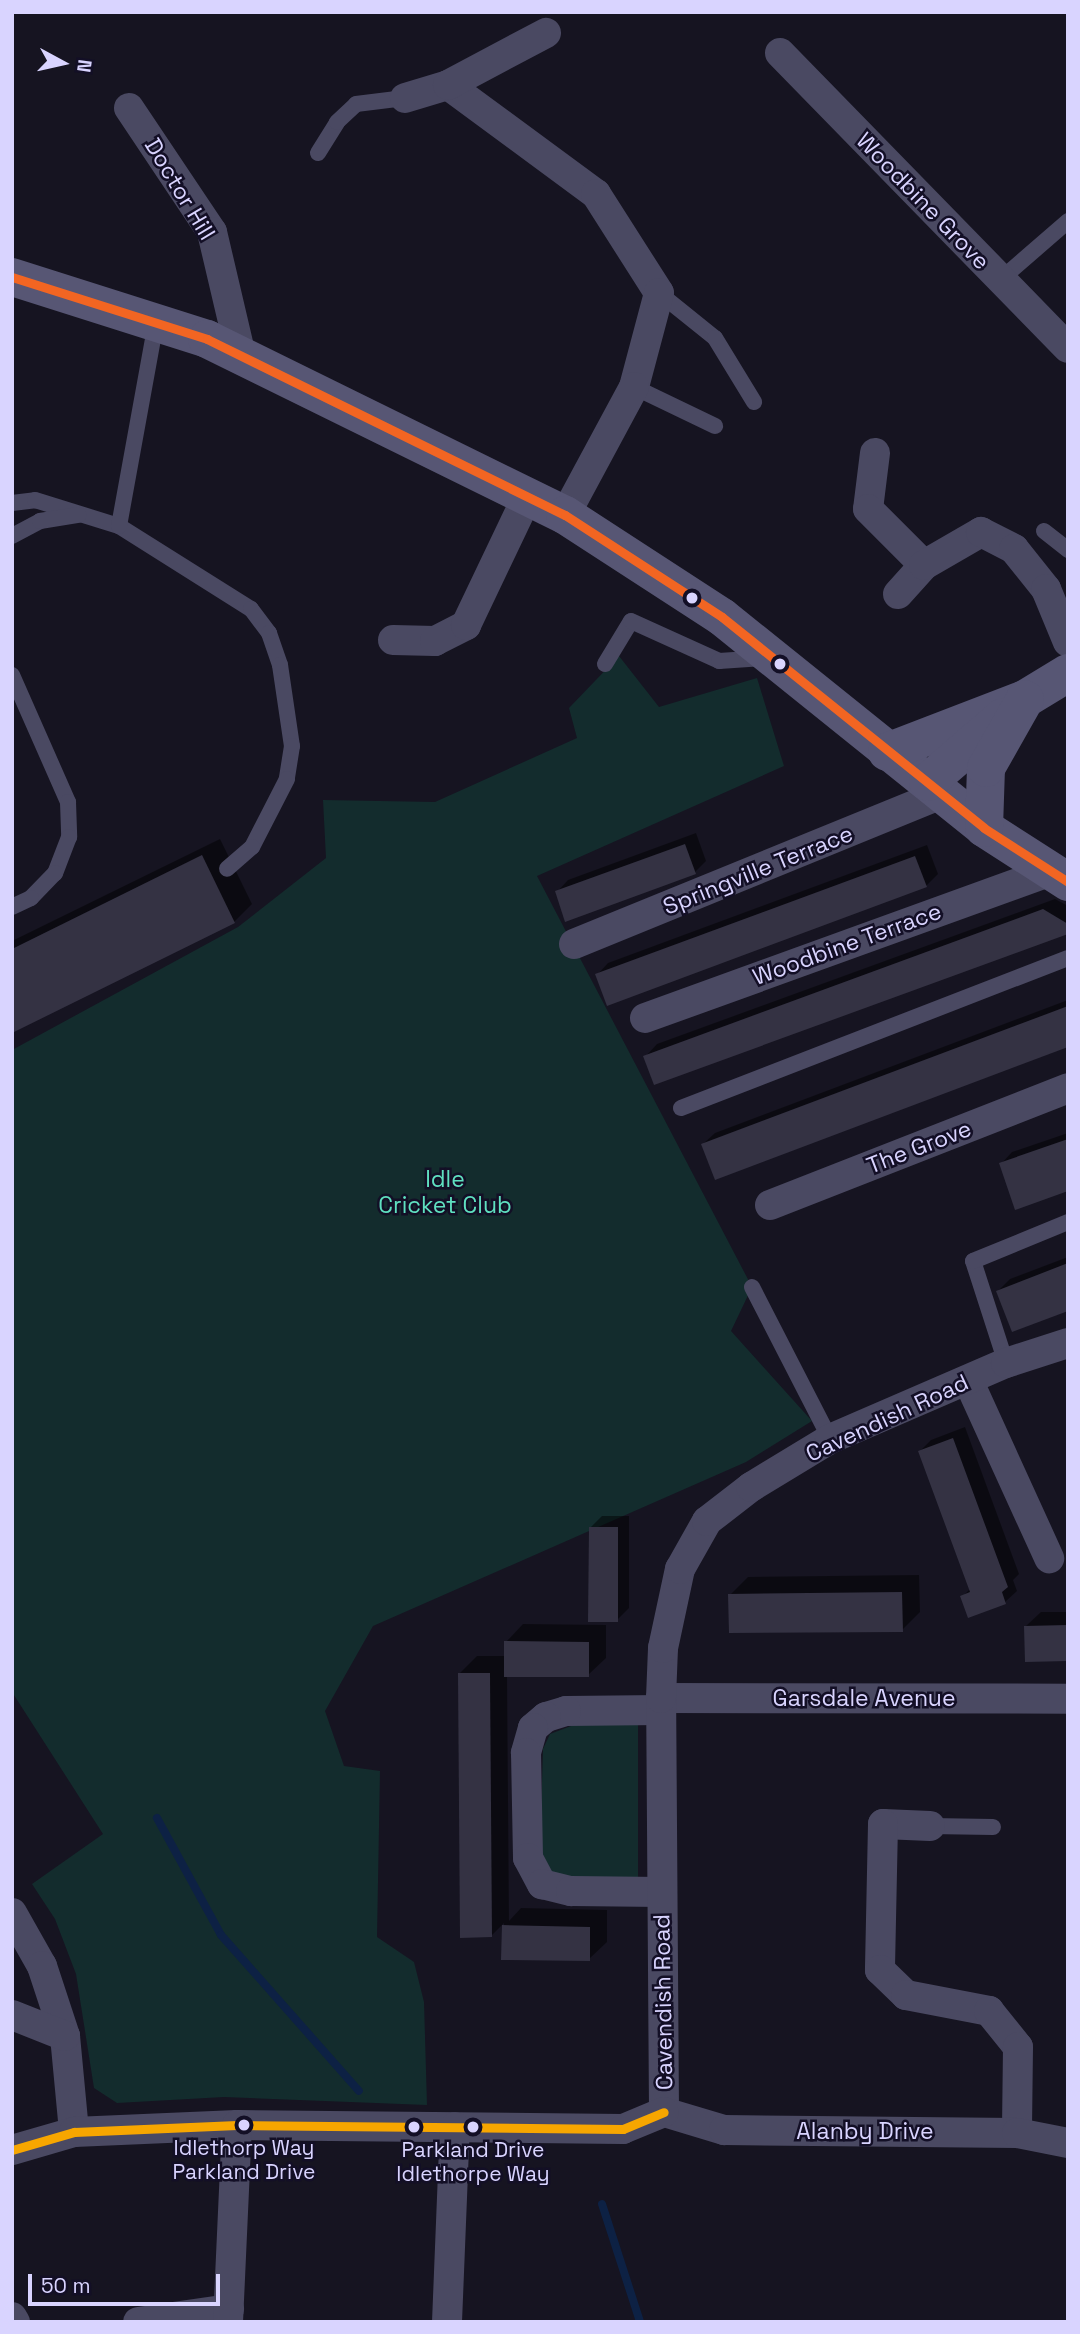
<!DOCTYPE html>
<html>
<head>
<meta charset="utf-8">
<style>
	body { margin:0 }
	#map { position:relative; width:1080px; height:2334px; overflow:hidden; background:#161421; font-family:"Space Grotesk",sans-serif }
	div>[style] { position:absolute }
	.green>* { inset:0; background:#132c2d }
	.shadow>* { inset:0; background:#0007 }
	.stream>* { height:8px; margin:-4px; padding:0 4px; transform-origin:4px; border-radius:4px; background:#0d2144 }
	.building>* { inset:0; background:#343243 }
	.lane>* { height:16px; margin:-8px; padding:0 8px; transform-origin:8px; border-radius:8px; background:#4a4962 }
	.street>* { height:30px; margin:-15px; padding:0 15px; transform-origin:15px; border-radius:15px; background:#4a4962 }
	.secondary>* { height:38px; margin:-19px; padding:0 19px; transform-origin:19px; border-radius:19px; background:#575674 }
	.bus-1>* { height:9px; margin:-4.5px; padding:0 4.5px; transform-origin:4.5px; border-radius:4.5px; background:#f7a600 }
	.bus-2>* { height:9px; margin:-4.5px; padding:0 4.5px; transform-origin:4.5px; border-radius:4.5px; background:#f26522 }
	.dots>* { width:19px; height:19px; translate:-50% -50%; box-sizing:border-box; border:4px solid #130f26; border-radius:50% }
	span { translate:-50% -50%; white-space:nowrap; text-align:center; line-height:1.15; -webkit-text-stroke:5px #130f26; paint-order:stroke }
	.bus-label { font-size:21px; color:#d9d4ff }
	.street-label { font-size:23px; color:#d9d4ff }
	.park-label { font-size:23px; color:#5fe0c0 }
	.frame { position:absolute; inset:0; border:14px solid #d9d4ff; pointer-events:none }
	.north { position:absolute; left:28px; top:28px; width:70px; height:70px; -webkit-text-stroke:5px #130f26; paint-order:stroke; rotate:98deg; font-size:19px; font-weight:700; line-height:28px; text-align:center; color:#d9d4ff }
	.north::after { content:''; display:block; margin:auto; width:24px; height:32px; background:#d9d4ff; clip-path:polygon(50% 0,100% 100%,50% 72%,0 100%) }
	.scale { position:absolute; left:28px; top:2274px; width:192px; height:32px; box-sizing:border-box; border:4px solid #d9d4ff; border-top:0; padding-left:9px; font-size:21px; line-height:24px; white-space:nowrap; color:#d9d4ff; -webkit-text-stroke:5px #130f26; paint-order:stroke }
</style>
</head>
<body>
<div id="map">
	<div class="green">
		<i style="clip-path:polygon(619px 656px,659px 707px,757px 678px,784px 766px,537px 876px,752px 1287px,731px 1331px,812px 1421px,746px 1462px,373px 1626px,325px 1711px,344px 1766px,380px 1771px,377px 1937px,414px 1962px,424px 2002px,427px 2105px,224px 2097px,117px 2103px,94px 2088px,76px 1974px,55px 1919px,32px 1884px,103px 1834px,12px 1692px,12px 1050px,238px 927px,326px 858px,323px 800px,435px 802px,577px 738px,569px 708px)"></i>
		<i style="clip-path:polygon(579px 1723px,638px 1724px,638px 1879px,565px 1877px,552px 1873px,540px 1850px,543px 1749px,550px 1734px)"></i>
	</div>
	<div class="shadow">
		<i style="clip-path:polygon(696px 833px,706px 861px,695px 872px,557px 892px,568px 880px)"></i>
		<i style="clip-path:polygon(220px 839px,252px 904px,234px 922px,12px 1031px,12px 941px)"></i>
		<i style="clip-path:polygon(927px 845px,938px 874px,926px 886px,597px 975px,608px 963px)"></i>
		<i style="clip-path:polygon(1055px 899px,1068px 906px,1068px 932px,646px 1056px,657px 1044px)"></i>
		<i style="clip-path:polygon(1068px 1000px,1068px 1045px,703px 1144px,715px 1133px)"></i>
		<i style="clip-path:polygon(1068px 1133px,1068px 1189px,1001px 1164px,1012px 1152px)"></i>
		<i style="clip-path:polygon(1068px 1257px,1068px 1309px,998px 1291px,1010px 1279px)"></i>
		<i style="clip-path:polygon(965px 1427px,1019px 1574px,1013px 1580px,1017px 1591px,1005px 1602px,962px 1597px,971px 1588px,920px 1451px,931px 1440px)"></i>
		<i style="clip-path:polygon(602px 1516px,629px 1516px,629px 1608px,617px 1620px,590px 1528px)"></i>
		<i style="clip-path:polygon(919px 1575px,920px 1612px,902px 1630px,730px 1595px,748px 1577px)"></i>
		<i style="clip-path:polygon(1041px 1612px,1068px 1612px,1068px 1660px,1026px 1626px)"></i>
		<i style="clip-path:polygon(523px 1624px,606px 1625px,606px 1658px,588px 1675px,507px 1675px,509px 1921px,521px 1908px,607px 1910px,607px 1942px,589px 1959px,503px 1958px,504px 1923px,491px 1936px,459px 1674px,477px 1656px,506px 1656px,506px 1642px)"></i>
	</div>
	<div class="stream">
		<i style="left:157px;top:1818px;width:133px;rotate:61.3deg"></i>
		<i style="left:221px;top:1935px;width:208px;rotate:48.5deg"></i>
		<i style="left:602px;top:2204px;width:124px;rotate:72.1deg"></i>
	</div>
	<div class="building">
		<i style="clip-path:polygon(685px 844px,696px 874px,565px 922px,555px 891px)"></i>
		<i style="clip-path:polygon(202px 855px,235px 923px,12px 1033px,12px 949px)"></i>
		<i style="clip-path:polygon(915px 856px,927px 887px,607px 1006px,595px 974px)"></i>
		<i style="clip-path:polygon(1043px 909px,1068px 924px,1068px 934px,654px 1085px,643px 1056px)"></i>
		<i style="clip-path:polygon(1068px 1006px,1068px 1047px,715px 1180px,701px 1144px)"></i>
		<i style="clip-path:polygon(1068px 1139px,1068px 1191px,1015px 1210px,999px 1163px)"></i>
		<i style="clip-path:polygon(1068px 1263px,1068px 1311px,1012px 1332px,996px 1291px)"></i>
		<i style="clip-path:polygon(953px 1438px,1008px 1587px,1002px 1592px,1006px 1604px,968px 1618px,960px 1596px,970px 1592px,918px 1451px)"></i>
		<i style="clip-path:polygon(589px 1527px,618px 1527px,618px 1622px,588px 1622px)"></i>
		<i style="clip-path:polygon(902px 1592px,903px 1632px,729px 1633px,728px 1594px)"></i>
		<i style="clip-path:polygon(1068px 1625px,1068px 1661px,1025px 1662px,1024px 1626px)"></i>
		<i style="clip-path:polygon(504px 1641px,589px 1642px,589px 1677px,504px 1677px)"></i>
		<i style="clip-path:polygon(458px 1673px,490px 1673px,492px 1937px,460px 1938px)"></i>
		<i style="clip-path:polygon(502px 1925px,590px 1927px,590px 1961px,501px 1960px)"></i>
	</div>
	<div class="lane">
		<i style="left:318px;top:153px;width:36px;rotate:-58deg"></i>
		<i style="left:337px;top:122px;width:26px;rotate:-43deg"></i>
		<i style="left:356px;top:104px;width:49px;rotate:-7deg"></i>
		<i style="left:1000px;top:280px;width:90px;rotate:-40.9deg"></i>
		<i style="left:659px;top:293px;width:72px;rotate:38.8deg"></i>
		<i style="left:715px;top:338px;width:75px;rotate:58.6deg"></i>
		<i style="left:634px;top:387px;width:90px;rotate:25.7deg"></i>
		<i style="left:12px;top:503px;width:23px;rotate:-7deg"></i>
		<i style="left:35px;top:500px;width:88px;rotate:17.2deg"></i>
		<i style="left:119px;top:526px;width:156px;rotate:32.2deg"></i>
		<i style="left:251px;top:609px;width:30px;rotate:53deg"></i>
		<i style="left:269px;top:633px;width:34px;rotate:71deg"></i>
		<i style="left:280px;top:665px;width:82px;rotate:81.6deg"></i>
		<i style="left:292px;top:746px;width:33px;rotate:99deg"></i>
		<i style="left:287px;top:779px;width:76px;rotate:117.2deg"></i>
		<i style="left:252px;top:847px;width:33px;rotate:139deg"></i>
		<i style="left:119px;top:526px;width:207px;rotate:-79.7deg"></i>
		<i style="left:1044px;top:531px;width:31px;rotate:38deg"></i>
		<i style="left:12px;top:536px;width:32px;rotate:-28deg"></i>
		<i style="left:40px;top:521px;width:39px;rotate:-9deg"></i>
		<i style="left:605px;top:664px;width:50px;rotate:-58.8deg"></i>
		<i style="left:631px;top:621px;width:97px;rotate:24.4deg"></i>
		<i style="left:719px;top:661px;width:45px;rotate:-3.8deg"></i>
		<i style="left:12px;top:675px;width:139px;rotate:66.2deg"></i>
		<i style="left:68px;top:802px;width:35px;rotate:88deg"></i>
		<i style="left:69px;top:837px;width:39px;rotate:111deg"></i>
		<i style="left:55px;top:873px;width:35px;rotate:134deg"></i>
		<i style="left:31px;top:898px;width:21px;rotate:155deg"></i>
		<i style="left:681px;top:1108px;width:415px;rotate:-21.2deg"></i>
		<i style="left:752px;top:1287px;width:171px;rotate:62.8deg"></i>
		<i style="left:1006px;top:1363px;width:107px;rotate:-107.9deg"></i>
		<i style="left:973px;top:1261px;width:103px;rotate:-22.3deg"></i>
		<i style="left:930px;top:1826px;width:63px;rotate:0.9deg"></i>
	</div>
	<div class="street">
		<i style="left:780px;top:53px;width:412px;rotate:45.7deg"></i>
		<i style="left:448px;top:85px;width:184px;rotate:36.4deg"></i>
		<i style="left:596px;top:194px;width:117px;rotate:57.5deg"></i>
		<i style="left:659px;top:293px;width:97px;rotate:104.9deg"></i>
		<i style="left:634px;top:387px;width:145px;rotate:118.3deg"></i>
		<i style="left:405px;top:98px;width:45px;rotate:-16.8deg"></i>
		<i style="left:448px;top:85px;width:111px;rotate:-28deg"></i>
		<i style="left:129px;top:108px;width:149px;rotate:56.2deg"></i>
		<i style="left:212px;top:232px;width:127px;rotate:76.8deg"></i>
		<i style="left:875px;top:453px;width:56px;rotate:97.1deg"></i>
		<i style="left:868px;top:509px;width:79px;rotate:45deg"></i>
		<i style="left:898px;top:594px;width:39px;rotate:-48deg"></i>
		<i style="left:924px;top:565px;width:66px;rotate:-30.1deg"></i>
		<i style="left:981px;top:532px;width:37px;rotate:27deg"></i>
		<i style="left:1014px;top:549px;width:51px;rotate:51.3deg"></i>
		<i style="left:1046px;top:589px;width:57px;rotate:67.5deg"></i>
		<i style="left:393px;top:640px;width:42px;rotate:1.4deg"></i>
		<i style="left:435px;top:641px;width:35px;rotate:-27deg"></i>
		<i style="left:466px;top:625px;width:144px;rotate:-64.5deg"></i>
		<i style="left:574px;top:944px;width:396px;rotate:-22.2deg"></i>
		<i style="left:645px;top:1018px;width:431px;rotate:-19.9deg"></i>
		<i style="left:770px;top:1205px;width:320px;rotate:-21.4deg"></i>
		<i style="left:968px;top:1380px;width:196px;rotate:65.5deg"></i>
		<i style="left:661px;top:1698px;width:407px;rotate:0.1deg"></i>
		<i style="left:661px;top:1710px;width:95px;rotate:179.4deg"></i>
		<i style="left:566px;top:1711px;width:21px;rotate:163deg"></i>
		<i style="left:546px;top:1717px;width:17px;rotate:140deg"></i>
		<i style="left:533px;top:1728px;width:26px;rotate:106deg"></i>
		<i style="left:526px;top:1753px;width:105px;rotate:88.9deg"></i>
		<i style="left:528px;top:1858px;width:30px;rotate:62deg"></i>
		<i style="left:542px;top:1884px;width:30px;rotate:14deg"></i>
		<i style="left:571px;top:1891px;width:91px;rotate:0.6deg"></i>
		<i style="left:930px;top:1826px;width:47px;rotate:-177.6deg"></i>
		<i style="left:883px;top:1824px;width:146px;rotate:91.2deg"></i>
		<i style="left:880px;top:1970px;width:36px;rotate:44deg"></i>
		<i style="left:906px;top:1995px;width:85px;rotate:10.9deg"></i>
		<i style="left:989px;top:2011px;width:46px;rotate:51.1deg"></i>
		<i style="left:1018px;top:2047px;width:86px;rotate:90.7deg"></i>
		<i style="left:12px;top:1913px;width:61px;rotate:60.5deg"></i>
		<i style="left:42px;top:1966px;width:74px;rotate:71.8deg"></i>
		<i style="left:65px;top:2036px;width:96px;rotate:84.6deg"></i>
		<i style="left:12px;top:2015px;width:57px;rotate:21.6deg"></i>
		<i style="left:664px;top:2112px;width:414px;rotate:-90.4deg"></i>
		<i style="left:661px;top:1698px;width:50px;rotate:-87.7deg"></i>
		<i style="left:663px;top:1648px;width:81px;rotate:-77.9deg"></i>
		<i style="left:680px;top:1569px;width:55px;rotate:-60.6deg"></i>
		<i style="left:707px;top:1521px;width:56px;rotate:-37.7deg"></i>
		<i style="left:751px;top:1487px;width:92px;rotate:-31.3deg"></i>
		<i style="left:830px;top:1439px;width:192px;rotate:-23.4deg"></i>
		<i style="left:1006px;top:1363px;width:65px;rotate:-17.9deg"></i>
		<i style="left:664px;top:2112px;width:63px;rotate:16.7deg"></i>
		<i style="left:724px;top:2130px;width:293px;rotate:0.6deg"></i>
		<i style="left:1017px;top:2133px;width:52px;rotate:11.1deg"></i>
		<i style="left:12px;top:2150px;width:65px;rotate:-16.2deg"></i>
		<i style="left:74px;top:2132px;width:163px;rotate:-2.5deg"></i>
		<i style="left:237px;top:2125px;width:386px;rotate:0.6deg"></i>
		<i style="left:623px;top:2129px;width:44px;rotate:-22.5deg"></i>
		<i style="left:12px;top:2317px;width:6px;rotate:59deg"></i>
		<i style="left:138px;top:2322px;width:92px;rotate:-8.1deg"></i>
		<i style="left:228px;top:2322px;width:197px;rotate:-87.4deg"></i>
		<i style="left:447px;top:2322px;width:195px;rotate:-87.7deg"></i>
	</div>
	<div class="secondary">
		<i style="left:12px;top:277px;width:205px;rotate:17.6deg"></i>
		<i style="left:207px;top:339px;width:399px;rotate:26.2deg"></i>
		<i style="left:565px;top:515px;width:187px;rotate:33deg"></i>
		<i style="left:722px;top:617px;width:336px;rotate:38.8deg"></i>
		<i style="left:984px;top:828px;width:100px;rotate:32.7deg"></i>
		<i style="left:887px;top:752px;width:148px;rotate:-21deg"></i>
		<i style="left:1025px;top:699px;width:50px;rotate:-31.2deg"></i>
		<i style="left:928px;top:782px;width:98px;rotate:-40.9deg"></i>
		<i style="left:984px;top:828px;width:60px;rotate:-88.1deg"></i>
		<i style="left:986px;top:768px;width:79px;rotate:-60.5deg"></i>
	</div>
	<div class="bus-1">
		<i style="left:12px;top:2150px;width:65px;rotate:-16.2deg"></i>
		<i style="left:74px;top:2132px;width:163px;rotate:-2.5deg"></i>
		<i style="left:237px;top:2125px;width:386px;rotate:0.6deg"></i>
		<i style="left:623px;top:2129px;width:44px;rotate:-22.5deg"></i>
	</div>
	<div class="bus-2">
		<i style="left:12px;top:277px;width:205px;rotate:17.6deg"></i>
		<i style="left:207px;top:339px;width:399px;rotate:26.2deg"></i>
		<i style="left:565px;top:515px;width:187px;rotate:33deg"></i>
		<i style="left:722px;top:617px;width:336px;rotate:38.8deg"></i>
		<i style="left:984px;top:828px;width:100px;rotate:32.7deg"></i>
	</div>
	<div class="dots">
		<i style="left:692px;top:598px;background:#d9d4ff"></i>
		<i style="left:780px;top:664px;background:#d9d4ff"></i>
		<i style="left:244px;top:2125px;background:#d9d4ff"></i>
		<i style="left:414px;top:2127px;background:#d9d4ff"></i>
		<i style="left:473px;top:2127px;background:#d9d4ff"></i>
	</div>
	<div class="bus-label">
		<span style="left:244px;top:2160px">Idlethorp Way<br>Parkland Drive</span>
		<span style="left:473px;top:2162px">Parkland Drive<br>Idlethorpe Way</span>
	</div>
	<div class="street-label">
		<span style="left:180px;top:189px;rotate:59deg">Doctor Hill</span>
		<span style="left:923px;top:201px;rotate:46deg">Woodbine Grove</span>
		<span style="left:758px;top:870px;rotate:-22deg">Springville Terrace</span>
		<span style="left:847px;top:944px;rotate:-20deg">Woodbine Terrace</span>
		<span style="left:919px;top:1147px;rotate:-21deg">The Grove</span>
		<span style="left:887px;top:1418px;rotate:-25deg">Cavendish Road</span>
		<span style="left:864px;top:1698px">Garsdale Avenue</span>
		<span style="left:663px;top:2002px;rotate:-91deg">Cavendish Road</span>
		<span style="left:865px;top:2131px">Alanby Drive</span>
	</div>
	<div class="park-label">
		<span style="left:445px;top:1192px">Idle<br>Cricket Club</span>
	</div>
	<div class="frame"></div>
	<div class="north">N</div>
	<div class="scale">50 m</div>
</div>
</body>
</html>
